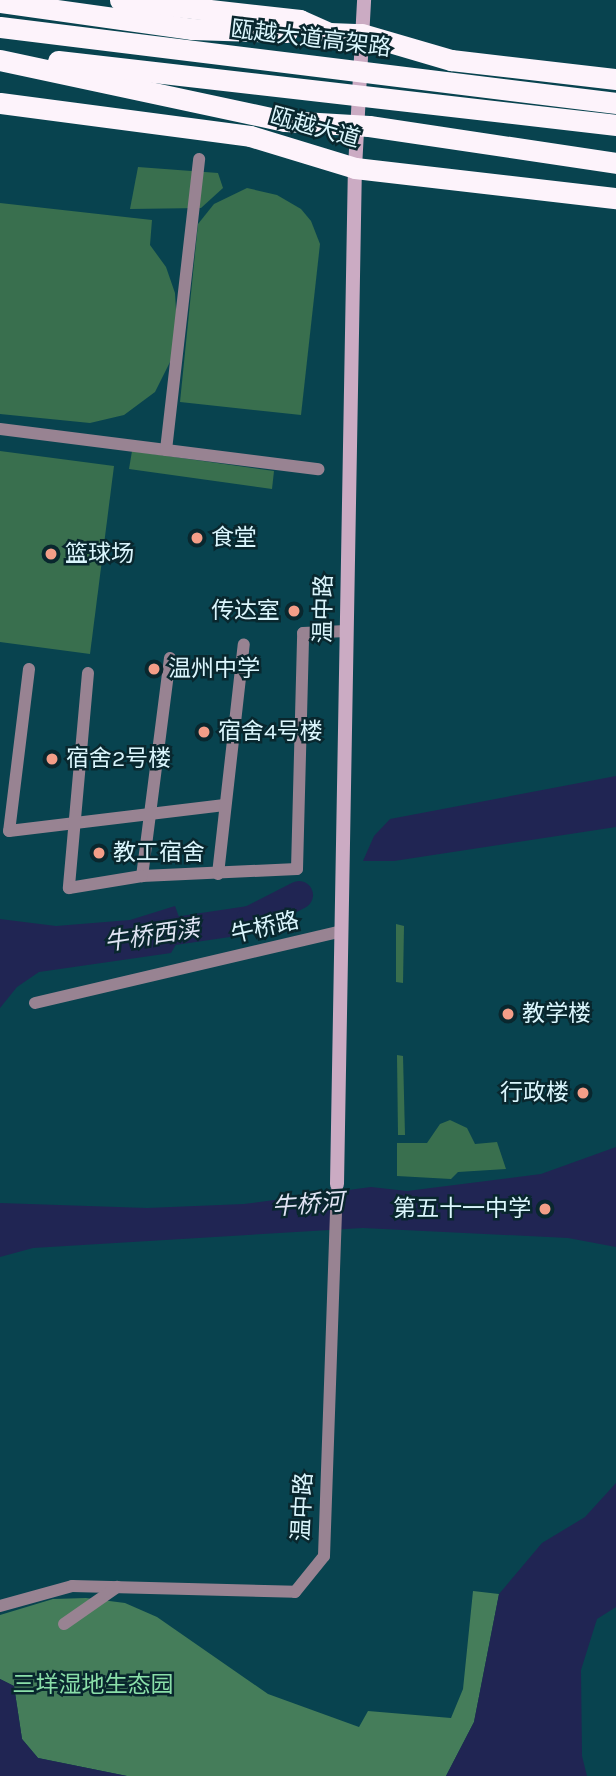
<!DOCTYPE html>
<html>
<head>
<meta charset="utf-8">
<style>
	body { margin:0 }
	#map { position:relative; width:616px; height:1776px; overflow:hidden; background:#08434f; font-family:Karla,"Noto Sans SC",sans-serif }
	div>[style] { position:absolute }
	.green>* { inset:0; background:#396f4e }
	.forest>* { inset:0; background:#457d5a }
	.water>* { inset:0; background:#202553 }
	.river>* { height:28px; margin:-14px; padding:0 14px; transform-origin:14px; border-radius:14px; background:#202553 }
	.street>* { height:12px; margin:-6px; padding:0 6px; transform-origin:6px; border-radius:6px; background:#988392 }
	.secondary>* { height:14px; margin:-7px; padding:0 7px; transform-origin:7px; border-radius:7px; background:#cbabc3 }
	.highway>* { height:21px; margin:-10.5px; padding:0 10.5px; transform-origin:10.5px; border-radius:10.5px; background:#fdf3fb }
	.dots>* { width:19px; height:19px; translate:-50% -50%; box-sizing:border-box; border:4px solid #09272e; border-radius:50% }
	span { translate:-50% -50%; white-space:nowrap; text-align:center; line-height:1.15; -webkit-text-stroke:5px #09272e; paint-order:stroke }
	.street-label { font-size:23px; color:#dbf6fd }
	.poi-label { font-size:23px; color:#dbf6fd }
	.left { translate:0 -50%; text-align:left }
	.right { translate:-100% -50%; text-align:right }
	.park-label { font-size:23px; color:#8adfa9 }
	.water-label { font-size:24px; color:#e0e4f4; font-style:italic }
</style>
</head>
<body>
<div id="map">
	<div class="green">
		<i style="clip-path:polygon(138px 167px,218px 173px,223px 188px,201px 208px,130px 209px)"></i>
		<i style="clip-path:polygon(247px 188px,277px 195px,301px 209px,311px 221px,320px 244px,301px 415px,180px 402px,198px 224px,214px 204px)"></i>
		<i style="clip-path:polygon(0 203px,152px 220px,150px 245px,166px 267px,175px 293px,177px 326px,171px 360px,155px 392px,124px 415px,90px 423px,0 414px)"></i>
		<i style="clip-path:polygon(0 451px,114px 466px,90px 654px,0 642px)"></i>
		<i style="clip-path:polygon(132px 451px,274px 471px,272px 489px,129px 469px)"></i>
		<i style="clip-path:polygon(396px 924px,404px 926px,403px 983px,396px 982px)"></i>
		<i style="clip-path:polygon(397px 1055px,403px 1056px,405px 1135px,398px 1135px)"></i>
		<i style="clip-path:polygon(450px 1120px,467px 1128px,475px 1144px,497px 1142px,506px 1169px,458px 1172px,451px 1179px,397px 1176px,397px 1143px,427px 1143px,440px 1124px)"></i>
	</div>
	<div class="forest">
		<i style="clip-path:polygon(473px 1591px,499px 1594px,474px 1722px,446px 1776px,127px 1776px,38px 1758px,22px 1739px,14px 1686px,0 1679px,0 1615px,53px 1599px,86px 1598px,125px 1603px,157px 1617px,268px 1694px,359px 1727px,368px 1711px,451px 1718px,463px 1689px)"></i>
	</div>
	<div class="water">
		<i style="clip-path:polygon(616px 776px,616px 827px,394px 861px,363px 861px,374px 836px,390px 819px)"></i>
		<i style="clip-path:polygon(175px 906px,184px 931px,171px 953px,39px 972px,17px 987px,0 1008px,0 919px,56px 926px,130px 920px)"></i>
		<i style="clip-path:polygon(616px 1147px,616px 1247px,568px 1238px,363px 1228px,33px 1248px,0 1257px,0 1203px,147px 1208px,244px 1204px,371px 1187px,407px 1191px,541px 1174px)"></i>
		<i style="clip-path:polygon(616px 1483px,616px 1607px,597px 1619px,581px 1670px,582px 1756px,587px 1776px,446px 1776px,474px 1722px,499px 1594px,542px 1543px,585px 1517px)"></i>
		<i style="clip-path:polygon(0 1679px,14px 1686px,22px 1739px,38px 1758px,127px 1776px,0 1776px)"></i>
	</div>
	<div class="river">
		<i style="left:148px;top:935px;width:103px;rotate:-8.4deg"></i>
		<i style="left:250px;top:920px;width:55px;rotate:-27deg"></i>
	</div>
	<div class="street">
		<i style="left:0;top:429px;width:321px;rotate:7.2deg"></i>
		<i style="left:166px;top:450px;width:293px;rotate:-83.5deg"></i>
		<i style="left:170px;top:658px;width:220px;rotate:97.3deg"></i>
		<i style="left:142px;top:876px;width:155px;rotate:-2.6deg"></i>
		<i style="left:297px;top:869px;width:236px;rotate:-88.5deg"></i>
		<i style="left:303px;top:633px;width:43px;rotate:-2.7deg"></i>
		<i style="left:29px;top:669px;width:163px;rotate:97deg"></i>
		<i style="left:9px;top:831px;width:217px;rotate:-6.9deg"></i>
		<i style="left:88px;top:673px;width:216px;rotate:95.1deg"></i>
		<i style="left:69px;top:888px;width:74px;rotate:-9.3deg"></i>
		<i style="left:218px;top:874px;width:231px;rotate:-83.6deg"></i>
		<i style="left:35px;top:1003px;width:314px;rotate:-13.2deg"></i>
		<i style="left:0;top:1606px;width:75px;rotate:-15.5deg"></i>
		<i style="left:72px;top:1586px;width:223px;rotate:1.5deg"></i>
		<i style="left:295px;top:1592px;width:46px;rotate:-51.1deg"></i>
		<i style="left:324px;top:1556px;width:372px;rotate:-88deg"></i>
		<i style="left:64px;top:1624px;width:65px;rotate:-34.9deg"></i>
	</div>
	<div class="secondary">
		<i style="left:337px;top:1184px;width:1016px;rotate:-88.99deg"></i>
		<i style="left:355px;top:168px;width:168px;rotate:-86.9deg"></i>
	</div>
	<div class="highway">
		<i style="left:120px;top:0;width:181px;rotate:6.3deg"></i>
		<i style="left:300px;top:20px;width:32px;rotate:24deg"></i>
		<i style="left:329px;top:33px;width:33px;rotate:2deg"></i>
		<i style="left:362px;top:34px;width:93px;rotate:16.3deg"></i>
		<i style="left:451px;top:60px;width:166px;rotate:6.6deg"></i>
		<i style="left:0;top:2px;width:194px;rotate:8deg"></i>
		<i style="left:192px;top:29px;width:95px;rotate:1.8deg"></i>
		<i style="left:0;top:27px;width:621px;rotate:7.03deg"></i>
		<i style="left:0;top:60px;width:291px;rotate:12.1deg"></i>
		<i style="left:285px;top:121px;width:84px;rotate:3.4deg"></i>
		<i style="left:369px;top:126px;width:250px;rotate:8.5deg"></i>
		<i style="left:58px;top:61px;width:562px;rotate:6.54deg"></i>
		<i style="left:0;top:103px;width:252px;rotate:7.5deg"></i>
		<i style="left:250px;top:136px;width:110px;rotate:16.9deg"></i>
		<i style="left:355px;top:168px;width:263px;rotate:6.6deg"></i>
	</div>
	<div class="dots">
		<i style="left:197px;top:538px;background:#f49e88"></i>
		<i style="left:51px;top:554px;background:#f49e88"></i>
		<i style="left:294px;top:611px;background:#f49e88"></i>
		<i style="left:154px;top:669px;background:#f49e88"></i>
		<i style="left:204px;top:732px;background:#f49e88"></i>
		<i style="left:52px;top:759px;background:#f49e88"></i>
		<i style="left:99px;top:853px;background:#f49e88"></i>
		<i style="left:508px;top:1014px;background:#f49e88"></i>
		<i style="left:583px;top:1093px;background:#f49e88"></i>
		<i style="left:545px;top:1209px;background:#f49e88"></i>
	</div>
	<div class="street-label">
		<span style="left:311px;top:39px;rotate:7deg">瓯越大道高架路</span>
		<span style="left:315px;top:128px;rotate:16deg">瓯越大道</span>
		<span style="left:324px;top:609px;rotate:-89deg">温中路</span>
		<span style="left:265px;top:928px;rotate:-13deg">牛桥路</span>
		<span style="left:303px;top:1507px;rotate:-87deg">温中路</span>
	</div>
	<div class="poi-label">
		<span class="left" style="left:211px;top:538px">食堂</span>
		<span class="left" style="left:65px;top:554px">篮球场</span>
		<span class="right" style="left:280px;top:611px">传达室</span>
		<span class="left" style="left:168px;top:669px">温州中学</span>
		<span class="left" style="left:218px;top:732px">宿舍4号楼</span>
		<span class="left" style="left:66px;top:759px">宿舍2号楼</span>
		<span class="left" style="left:113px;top:853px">教工宿舍</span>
		<span class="left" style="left:522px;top:1014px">教学楼</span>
		<span class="right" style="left:569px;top:1093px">行政楼</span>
		<span class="right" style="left:531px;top:1209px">第五十一中学</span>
	</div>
	<div class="park-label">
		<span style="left:93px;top:1685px">三垟湿地生态园</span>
	</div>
	<div class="water-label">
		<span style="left:152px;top:936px;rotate:-9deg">牛桥西渎</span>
		<span style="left:308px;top:1205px;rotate:-4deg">牛桥河</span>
	</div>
</div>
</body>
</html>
